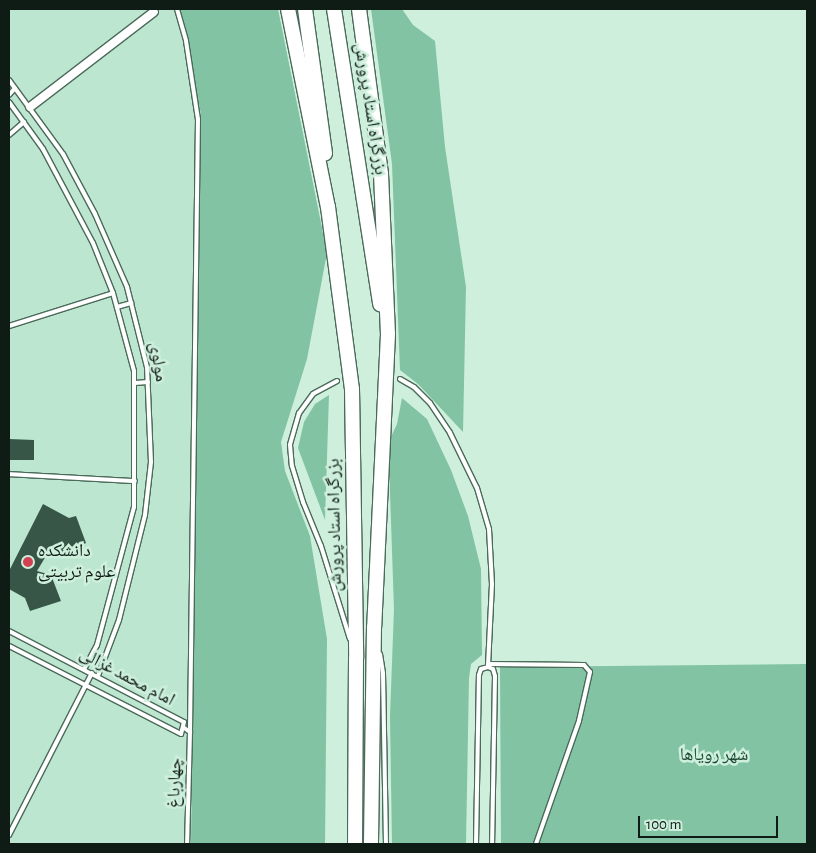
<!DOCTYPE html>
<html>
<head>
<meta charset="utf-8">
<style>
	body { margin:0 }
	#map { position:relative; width:816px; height:853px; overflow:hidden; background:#cdefdc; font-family:"Alegreya Sans","Noto Naskh Arabic",sans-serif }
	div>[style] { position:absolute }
	.built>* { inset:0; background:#bce6d0 }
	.green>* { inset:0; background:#81c3a2 }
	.building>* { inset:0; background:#385647 }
	.roads { filter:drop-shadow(1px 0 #4b6a5a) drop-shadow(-1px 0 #4b6a5a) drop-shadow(0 1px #4b6a5a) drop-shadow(0 -1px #4b6a5a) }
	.service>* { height:4px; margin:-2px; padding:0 2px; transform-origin:2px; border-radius:2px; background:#fff }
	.minor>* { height:8px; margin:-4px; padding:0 4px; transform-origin:4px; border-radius:4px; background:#fff }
	.trunk>* { height:14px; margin:-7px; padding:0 7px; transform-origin:7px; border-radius:7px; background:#fff }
	.dots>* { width:14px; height:14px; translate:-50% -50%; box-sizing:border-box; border:2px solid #cdefdc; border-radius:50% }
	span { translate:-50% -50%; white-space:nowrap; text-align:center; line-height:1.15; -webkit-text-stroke:5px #cdefdc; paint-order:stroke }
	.street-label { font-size:18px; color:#0f1b15 }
	.poi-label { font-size:18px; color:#0f1b15 }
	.left { translate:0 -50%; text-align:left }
	.park-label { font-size:18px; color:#1d4835 }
	.frame { position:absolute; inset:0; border:10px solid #0f1b15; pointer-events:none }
	.scale { position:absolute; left:638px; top:816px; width:140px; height:22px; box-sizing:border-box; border:2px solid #0f1b15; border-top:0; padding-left:6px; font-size:15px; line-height:18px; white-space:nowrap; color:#0f1b15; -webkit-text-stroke:4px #cdefdc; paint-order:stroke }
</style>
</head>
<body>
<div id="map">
	<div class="built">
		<i style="clip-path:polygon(9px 9px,178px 9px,188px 41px,201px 114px,191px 844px,9px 844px)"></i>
	</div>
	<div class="green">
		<i style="clip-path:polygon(178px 9px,278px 9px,327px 253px,307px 359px,281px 442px,285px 471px,310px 536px,327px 639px,325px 844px,191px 844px,201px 114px)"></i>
		<i style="clip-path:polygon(371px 9px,402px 9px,413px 25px,435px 41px,445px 147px,466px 287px,463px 432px,418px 384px,400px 370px,392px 164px)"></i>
		<i style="clip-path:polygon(329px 395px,325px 520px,298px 448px,304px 422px,315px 404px)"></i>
		<i style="clip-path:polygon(402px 398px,427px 419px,451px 470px,468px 516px,481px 569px,482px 655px,471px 664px,469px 678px,466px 844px,392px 844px,390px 716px,394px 609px,389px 463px,390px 439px,397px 424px)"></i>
		<i style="clip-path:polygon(807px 664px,807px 844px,501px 844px,500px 667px)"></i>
	</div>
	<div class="building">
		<i style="clip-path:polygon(9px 439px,34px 440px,34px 460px,9px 460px)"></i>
		<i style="clip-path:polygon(43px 504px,69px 518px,76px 516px,86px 543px,64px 553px,52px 546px,37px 571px,51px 575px,61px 601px,30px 611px,25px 598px,9px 589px,9px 571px)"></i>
	</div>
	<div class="roads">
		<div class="service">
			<i style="left:177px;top:9px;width:33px;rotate:74deg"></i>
			<i style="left:186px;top:41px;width:79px;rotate:81.3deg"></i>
			<i style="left:198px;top:119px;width:613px;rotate:90.75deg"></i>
			<i style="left:9px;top:80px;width:92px;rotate:53.9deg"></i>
			<i style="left:63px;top:154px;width:68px;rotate:61.9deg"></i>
			<i style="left:95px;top:214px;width:80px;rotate:66.3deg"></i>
			<i style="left:127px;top:287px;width:82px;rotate:76deg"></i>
			<i style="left:147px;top:367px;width:95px;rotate:87.6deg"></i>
			<i style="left:151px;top:462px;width:53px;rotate:96.5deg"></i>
			<i style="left:145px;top:515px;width:108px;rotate:103.9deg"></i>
			<i style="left:119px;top:620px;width:60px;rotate:110.6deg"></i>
			<i style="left:9px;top:95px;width:9px;rotate:-49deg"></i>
			<i style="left:9px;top:102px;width:58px;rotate:54.1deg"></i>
			<i style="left:43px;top:149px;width:106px;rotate:62deg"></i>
			<i style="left:93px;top:243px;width:54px;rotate:68.2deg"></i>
			<i style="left:113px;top:293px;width:81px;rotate:74.9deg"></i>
			<i style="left:134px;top:371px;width:136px;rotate:90deg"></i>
			<i style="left:134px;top:507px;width:143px;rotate:105deg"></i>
			<i style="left:97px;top:645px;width:27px;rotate:118deg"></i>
			<i style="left:9px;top:135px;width:20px;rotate:-41deg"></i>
			<i style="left:117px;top:307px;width:15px;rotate:-16deg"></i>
			<i style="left:9px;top:326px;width:109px;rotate:-17.6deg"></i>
			<i style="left:400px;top:379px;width:16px;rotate:30deg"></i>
			<i style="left:414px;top:387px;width:23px;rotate:45deg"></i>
			<i style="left:430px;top:403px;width:36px;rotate:56deg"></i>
			<i style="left:450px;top:433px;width:61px;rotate:63.9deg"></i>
			<i style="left:477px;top:488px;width:43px;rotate:73.7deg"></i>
			<i style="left:489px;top:529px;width:55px;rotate:86.9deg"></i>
			<i style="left:492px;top:584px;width:83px;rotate:92.8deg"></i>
			<i style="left:337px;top:381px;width:27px;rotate:152deg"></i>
			<i style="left:313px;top:394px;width:24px;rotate:126deg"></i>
			<i style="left:299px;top:413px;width:33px;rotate:106deg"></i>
			<i style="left:290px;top:445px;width:21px;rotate:85deg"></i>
			<i style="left:292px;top:466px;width:38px;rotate:73deg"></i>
			<i style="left:303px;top:502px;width:48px;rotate:67.8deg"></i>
			<i style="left:321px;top:546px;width:97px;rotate:72.7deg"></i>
			<i style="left:135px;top:383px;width:13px;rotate:-4deg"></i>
			<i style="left:9px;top:474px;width:126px;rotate:3.2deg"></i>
			<i style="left:9px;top:631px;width:197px;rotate:27.5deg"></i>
			<i style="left:184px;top:722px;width:12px;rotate:104deg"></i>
			<i style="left:181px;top:734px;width:193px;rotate:-152.9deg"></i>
			<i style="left:380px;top:654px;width:19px;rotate:81deg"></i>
			<i style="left:383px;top:673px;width:171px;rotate:89deg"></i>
			<i style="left:488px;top:664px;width:96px;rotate:0.6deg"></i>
			<i style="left:584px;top:665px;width:9px;rotate:49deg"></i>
			<i style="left:590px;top:672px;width:50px;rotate:102.7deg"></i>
			<i style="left:579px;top:721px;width:130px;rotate:109.3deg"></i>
			<i style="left:183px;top:727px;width:9px;rotate:36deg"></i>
			<i style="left:190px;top:732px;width:112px;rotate:91.5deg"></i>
			<i style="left:9px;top:835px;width:182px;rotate:-62.9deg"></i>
			<i style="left:476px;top:844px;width:169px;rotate:-89deg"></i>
			<i style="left:479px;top:675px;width:6px;rotate:-72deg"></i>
			<i style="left:481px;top:669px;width:7px;rotate:-16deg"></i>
			<i style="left:488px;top:667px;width:5px;rotate:22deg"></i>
			<i style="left:493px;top:669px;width:7px;rotate:74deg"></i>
			<i style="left:495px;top:676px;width:168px;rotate:91deg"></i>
		</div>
		<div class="minor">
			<i style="left:30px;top:107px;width:156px;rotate:-37.5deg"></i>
		</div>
		<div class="trunk">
			<i style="left:288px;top:9px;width:202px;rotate:78.6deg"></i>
			<i style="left:328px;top:207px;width:184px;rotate:82.5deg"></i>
			<i style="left:352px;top:389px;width:269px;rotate:89.1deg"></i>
			<i style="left:356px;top:658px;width:186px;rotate:90.3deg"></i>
			<i style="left:305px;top:9px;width:146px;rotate:82.1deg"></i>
			<i style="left:334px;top:9px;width:299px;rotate:81.1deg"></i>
			<i style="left:359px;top:9px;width:166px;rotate:82.4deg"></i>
			<i style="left:381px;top:174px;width:160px;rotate:87.5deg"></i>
			<i style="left:388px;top:334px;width:293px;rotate:92.7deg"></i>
			<i style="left:374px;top:627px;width:217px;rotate:90.8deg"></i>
		</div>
	</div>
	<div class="dots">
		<i style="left:28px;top:562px;background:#d14151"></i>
	</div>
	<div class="street-label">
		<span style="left:370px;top:109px;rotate:81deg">بزرگراه استاد پرورش</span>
		<span style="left:158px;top:362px;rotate:81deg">مولوی</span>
		<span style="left:335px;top:525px;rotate:-91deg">بزرگراه استاد پرورش</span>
		<span style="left:127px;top:677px;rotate:28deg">امام محمد غزالی</span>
		<span style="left:175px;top:783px;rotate:-88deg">چهارباغ</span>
	</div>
	<div class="poi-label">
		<span class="left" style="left:38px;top:562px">دانشکده<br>علوم تربیتی</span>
	</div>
	<div class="park-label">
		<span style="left:714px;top:755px">شهر رویاها</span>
	</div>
	<div class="frame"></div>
	<div class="scale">100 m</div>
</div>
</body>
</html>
